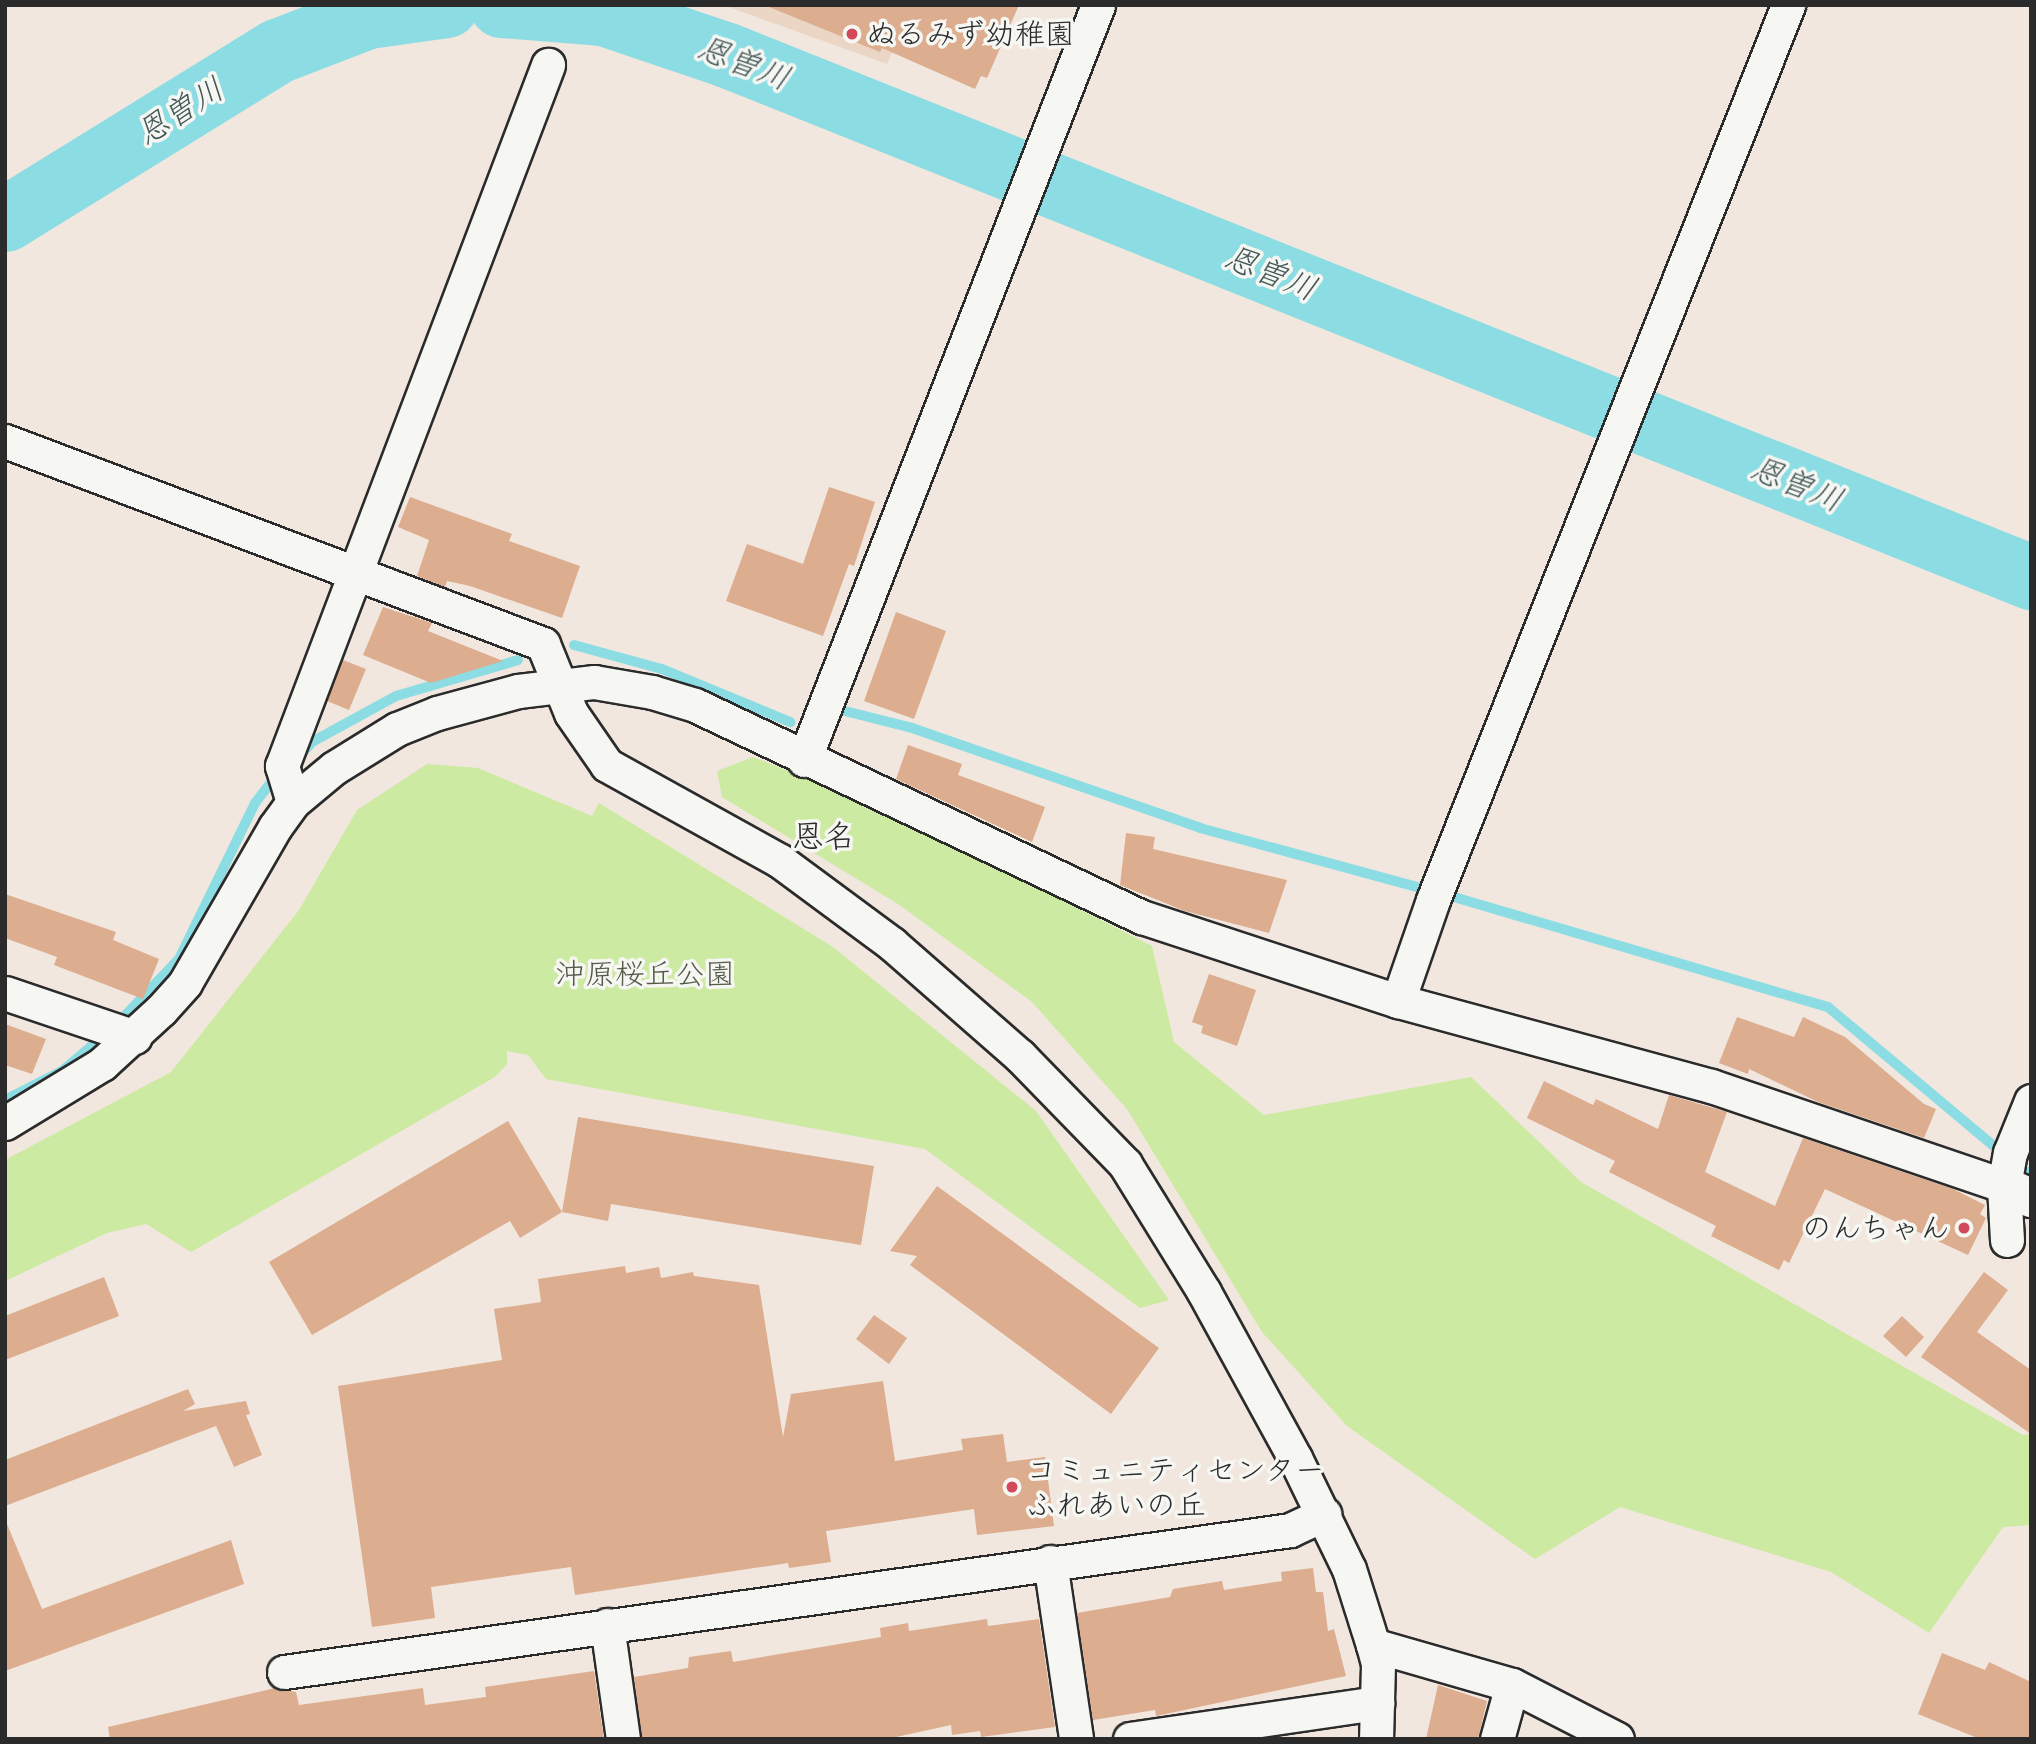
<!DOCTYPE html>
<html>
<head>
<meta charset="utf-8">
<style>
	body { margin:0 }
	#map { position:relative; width:2036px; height:1744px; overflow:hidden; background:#f1e7de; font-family:Itim,"Klee One",sans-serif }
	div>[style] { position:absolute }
	.built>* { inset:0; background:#ebd6c6 }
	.green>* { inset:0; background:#cceaa1 }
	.stream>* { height:10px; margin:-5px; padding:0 5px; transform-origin:5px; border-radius:5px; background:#8bdde3 }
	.river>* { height:65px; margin:-32.5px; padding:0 32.5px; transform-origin:32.5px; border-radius:32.5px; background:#8bdde3 }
	.building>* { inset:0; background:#dcad8e }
	.roads { filter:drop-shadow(2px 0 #2b2b2b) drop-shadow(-2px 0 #2b2b2b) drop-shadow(0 2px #2b2b2b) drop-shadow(0 -2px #2b2b2b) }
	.minor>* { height:33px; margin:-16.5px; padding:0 16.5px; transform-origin:16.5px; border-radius:16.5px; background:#f6f6f2 }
	.tertiary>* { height:38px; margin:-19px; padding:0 19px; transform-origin:19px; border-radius:19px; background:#f6f6f2 }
	.dots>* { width:19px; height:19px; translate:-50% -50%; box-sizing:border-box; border:4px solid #f6f6f2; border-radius:50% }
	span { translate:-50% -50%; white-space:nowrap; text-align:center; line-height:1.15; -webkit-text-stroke:7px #f6f6f2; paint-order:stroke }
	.poi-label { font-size:30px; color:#2b2b2b }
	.left { translate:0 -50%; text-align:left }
	.right { translate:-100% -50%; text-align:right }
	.park-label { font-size:30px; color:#535b48 }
	.water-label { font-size:32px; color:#435859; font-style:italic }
	.neighbourhood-label { font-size:32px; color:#2b2b2b }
	.frame { position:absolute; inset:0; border:7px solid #2b2b2b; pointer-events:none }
</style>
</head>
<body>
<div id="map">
	<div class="built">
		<i style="clip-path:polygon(723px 5px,913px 5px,887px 64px)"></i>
	</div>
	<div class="green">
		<i style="clip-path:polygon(753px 757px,872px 804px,1152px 946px,1174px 1042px,1264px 1115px,1471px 1077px,1581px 1182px,2023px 1435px,2031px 1434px,2031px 1525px,2003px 1527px,1929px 1633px,1831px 1572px,1620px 1507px,1535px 1559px,1347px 1426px,1262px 1332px,1127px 1109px,1032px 1002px,898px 904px,722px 797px,717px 771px)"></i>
		<i style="clip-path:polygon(427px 764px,478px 768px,592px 816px,599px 803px,833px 947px,1036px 1111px,1169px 1300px,1140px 1308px,925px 1149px,546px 1079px,528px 1055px,507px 1051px,507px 1064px,495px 1077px,191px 1252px,146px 1224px,107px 1233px,5px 1281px,5px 1160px,171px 1072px,299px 910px,357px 810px)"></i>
	</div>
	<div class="stream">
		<i style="left:574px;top:645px;width:91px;rotate:15.3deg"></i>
		<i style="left:662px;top:669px;width:139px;rotate:22.5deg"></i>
		<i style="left:845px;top:711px;width:69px;rotate:14.2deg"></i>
		<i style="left:912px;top:728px;width:305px;rotate:19.1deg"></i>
		<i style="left:1200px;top:828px;width:233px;rotate:15.2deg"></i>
		<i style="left:299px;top:757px;width:20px;rotate:-49deg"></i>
		<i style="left:312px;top:742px;width:96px;rotate:-28.7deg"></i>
		<i style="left:396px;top:696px;width:127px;rotate:-16.4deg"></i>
		<i style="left:1454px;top:897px;width:390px;rotate:16.4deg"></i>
		<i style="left:1828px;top:1007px;width:227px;rotate:40deg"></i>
		<i style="left:118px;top:1023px;width:88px;rotate:-46.4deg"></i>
		<i style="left:179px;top:959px;width:174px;rotate:-64deg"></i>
		<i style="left:255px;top:803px;width:23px;rotate:-52deg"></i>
		<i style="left:5px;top:1100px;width:64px;rotate:-27deg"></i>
		<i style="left:62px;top:1071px;width:51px;rotate:-40.2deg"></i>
		<i style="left:2028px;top:1172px;width:3px;rotate:18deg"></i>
	</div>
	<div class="river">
		<i style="left:501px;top:5px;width:102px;rotate:4.5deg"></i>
		<i style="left:603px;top:13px;width:131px;rotate:18.7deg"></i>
		<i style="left:727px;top:55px;width:1405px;rotate:21.82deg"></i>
		<i style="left:5px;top:219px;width:320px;rotate:-31.7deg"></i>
		<i style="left:277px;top:51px;width:97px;rotate:-21deg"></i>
		<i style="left:368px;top:16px;width:79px;rotate:-8deg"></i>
	</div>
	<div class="building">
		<i style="clip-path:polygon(764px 5px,1019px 5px,987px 78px,981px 76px,975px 89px,882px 48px,880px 52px)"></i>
		<i style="clip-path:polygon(829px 487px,875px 502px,854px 566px,849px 564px,823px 636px,726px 601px,747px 544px,803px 564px)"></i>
		<i style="clip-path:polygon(410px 497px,512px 534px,509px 541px,580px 566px,562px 618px,470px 586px,447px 581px,445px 587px,417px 576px,429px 540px,398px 527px)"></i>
		<i style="clip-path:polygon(383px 607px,432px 623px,428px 631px,503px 661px,431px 683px,363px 655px)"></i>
		<i style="clip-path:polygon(896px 612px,946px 631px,914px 719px,864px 701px)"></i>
		<i style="clip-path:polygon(343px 660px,366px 669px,349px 710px,327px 701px)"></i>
		<i style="clip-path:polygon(908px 745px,962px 764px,958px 775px,1045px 807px,1032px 842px,896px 779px)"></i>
		<i style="clip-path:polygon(1126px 833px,1155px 837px,1153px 849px,1287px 880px,1269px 933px,1185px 911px,1120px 885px)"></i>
		<i style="clip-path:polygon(5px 894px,116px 932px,113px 940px,159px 959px,143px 999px,54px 965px,57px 957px,5px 938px)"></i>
		<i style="clip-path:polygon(1209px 974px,1256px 990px,1237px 1046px,1201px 1033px,1203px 1026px,1192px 1022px)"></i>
		<i style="clip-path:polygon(1737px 1017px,1794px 1037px,1803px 1017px,1845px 1037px,1924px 1104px,1936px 1109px,1924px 1138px,1818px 1102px,1749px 1069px,1748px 1074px,1719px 1063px)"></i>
		<i style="clip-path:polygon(5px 1024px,46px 1039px,32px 1074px,5px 1065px)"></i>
		<i style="clip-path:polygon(1544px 1081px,1593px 1105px,1596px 1099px,1658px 1129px,1669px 1095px,1727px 1112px,1705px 1172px,1775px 1206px,1803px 1138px,1953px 1189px,1985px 1205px,1980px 1214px,1986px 1218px,1968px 1255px,1825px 1189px,1789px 1263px,1784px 1260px,1779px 1270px,1711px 1236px,1716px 1226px,1609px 1172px,1615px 1161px,1527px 1118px)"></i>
		<i style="clip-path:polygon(578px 1117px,874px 1166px,861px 1245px,611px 1204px,608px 1221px,562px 1212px)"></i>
		<i style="clip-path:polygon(508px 1121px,562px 1212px,520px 1238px,510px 1221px,312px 1335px,269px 1262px)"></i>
		<i style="clip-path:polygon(937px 1186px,1159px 1348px,1111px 1414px,910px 1265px,917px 1256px,890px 1251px)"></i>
		<i style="clip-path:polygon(625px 1266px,626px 1273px,659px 1267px,661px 1278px,693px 1272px,694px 1276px,759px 1285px,783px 1437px,791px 1394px,883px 1381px,895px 1461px,963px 1450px,961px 1439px,1003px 1434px,1007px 1462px,1045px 1457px,1054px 1526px,977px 1535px,974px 1509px,826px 1531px,831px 1562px,789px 1568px,788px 1563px,575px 1595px,571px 1567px,431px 1587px,435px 1618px,372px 1627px,338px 1386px,502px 1360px,494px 1309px,541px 1302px,538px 1279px)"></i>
		<i style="clip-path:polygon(1984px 1272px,2008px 1290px,1977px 1332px,2031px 1370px,2031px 1434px,1921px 1357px)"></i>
		<i style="clip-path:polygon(104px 1277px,119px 1316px,5px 1360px,5px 1316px)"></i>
		<i style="clip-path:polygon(874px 1315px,907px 1338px,889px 1364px,856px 1339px)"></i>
		<i style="clip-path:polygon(1902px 1316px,1924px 1337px,1906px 1357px,1883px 1336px)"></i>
		<i style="clip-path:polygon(188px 1389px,195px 1404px,183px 1411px,246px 1401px,250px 1414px,246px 1415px,262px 1455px,234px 1467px,216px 1426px,5px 1506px,5px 1460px)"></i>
		<i style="clip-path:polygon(5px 1519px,42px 1609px,231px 1540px,244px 1584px,5px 1671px)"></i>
		<i style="clip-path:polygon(1313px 1568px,1316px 1592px,1323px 1592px,1328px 1631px,1334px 1629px,1346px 1676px,1156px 1716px,1155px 1710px,1093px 1720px,1077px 1613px,1170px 1597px,1173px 1589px,1222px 1581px,1224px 1590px,1282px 1581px,1281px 1572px)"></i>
		<i style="clip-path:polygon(987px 1619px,988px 1626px,1039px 1619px,1055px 1727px,981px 1737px,980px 1731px,952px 1735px,951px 1725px,887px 1739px,642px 1739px,634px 1677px,688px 1668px,689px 1657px,731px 1651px,733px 1662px,881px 1637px,880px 1628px,908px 1623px,909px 1631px)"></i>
		<i style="clip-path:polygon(1942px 1653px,1985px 1670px,1989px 1662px,2031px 1682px,2031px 1739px,1980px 1739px,1918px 1714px)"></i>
		<i style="clip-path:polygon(594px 1671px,604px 1739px,110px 1739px,108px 1727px,275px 1688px,296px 1692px,299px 1705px,423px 1688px,425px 1705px,486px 1697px,485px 1687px)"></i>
		<i style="clip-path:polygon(1438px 1685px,1487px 1701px,1478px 1739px,1426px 1739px)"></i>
	</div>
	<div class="roads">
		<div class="minor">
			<i style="left:5px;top:441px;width:575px;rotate:20.67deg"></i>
			<i style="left:543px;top:644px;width:74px;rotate:67.9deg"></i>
			<i style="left:571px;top:713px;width:63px;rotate:55.3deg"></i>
			<i style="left:607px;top:765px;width:198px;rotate:29deg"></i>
			<i style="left:780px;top:861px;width:139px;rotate:36.5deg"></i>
			<i style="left:892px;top:944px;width:170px;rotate:41.2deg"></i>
			<i style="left:1020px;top:1056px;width:151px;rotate:45.8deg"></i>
			<i style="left:1125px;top:1164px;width:150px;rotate:58.3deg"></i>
			<i style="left:1204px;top:1292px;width:189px;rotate:61.3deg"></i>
			<i style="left:1295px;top:1458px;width:123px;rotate:64.1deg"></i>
			<i style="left:1349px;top:1569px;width:80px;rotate:72.5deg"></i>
			<i style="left:1373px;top:1645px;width:20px;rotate:75deg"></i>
			<i style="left:1378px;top:1664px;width:75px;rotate:91.5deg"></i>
			<i style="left:804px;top:760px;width:810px;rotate:-68.72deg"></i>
			<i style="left:293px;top:802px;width:38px;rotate:-107deg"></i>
			<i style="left:282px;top:766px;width:750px;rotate:-69.22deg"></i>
			<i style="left:5px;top:993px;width:137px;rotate:18.7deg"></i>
			<i style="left:1398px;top:1001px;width:107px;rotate:-70.9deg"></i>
			<i style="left:1433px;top:900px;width:963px;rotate:-68.36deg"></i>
			<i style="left:5px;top:1123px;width:114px;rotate:-31.3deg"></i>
			<i style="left:102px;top:1064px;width:80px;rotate:-42.5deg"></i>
			<i style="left:161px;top:1010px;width:36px;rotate:-48deg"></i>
			<i style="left:185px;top:983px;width:180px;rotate:-60deg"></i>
			<i style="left:275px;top:827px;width:31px;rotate:-54deg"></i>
			<i style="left:293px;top:802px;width:53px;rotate:-39.7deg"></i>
			<i style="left:334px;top:768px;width:74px;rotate:-31.8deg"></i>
			<i style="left:397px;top:729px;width:43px;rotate:-21.8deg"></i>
			<i style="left:437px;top:713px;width:84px;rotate:-15.2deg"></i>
			<i style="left:518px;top:691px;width:77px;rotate:-6.8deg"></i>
			<i style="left:594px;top:682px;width:59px;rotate:9.8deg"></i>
			<i style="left:652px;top:692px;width:45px;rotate:16.8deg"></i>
			<i style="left:695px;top:705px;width:495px;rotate:25.4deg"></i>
			<i style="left:1142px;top:917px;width:269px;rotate:18.2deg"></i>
			<i style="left:1398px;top:1001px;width:324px;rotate:15.2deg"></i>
			<i style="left:1711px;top:1086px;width:310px;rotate:18.8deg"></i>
			<i style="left:2007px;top:1240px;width:54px;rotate:-93.2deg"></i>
			<i style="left:2004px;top:1186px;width:34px;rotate:-80deg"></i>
			<i style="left:2010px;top:1153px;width:56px;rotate:-68deg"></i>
			<i style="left:1050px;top:1562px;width:179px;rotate:81.6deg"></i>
			<i style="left:607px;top:1625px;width:115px;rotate:82deg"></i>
			<i style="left:1373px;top:1645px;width:145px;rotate:16.1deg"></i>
			<i style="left:1512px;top:1685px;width:118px;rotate:27.2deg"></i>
			<i style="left:284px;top:1672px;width:1016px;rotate:-8.03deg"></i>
			<i style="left:1290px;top:1530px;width:38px;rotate:-25deg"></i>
			<i style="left:1130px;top:1739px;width:250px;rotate:-8.3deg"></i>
			<i style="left:1497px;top:1739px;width:56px;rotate:-74.5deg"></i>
		</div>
		<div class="tertiary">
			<i style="left:2004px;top:1186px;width:30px;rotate:24deg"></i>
		</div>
	</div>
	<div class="dots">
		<i style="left:852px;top:34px;background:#d1495b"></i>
		<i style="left:1964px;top:1228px;background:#d1495b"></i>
		<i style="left:1012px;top:1487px;background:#d1495b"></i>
	</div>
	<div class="poi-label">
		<span class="left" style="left:866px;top:34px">ぬるみず幼稚園</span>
		<span class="right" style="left:1950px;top:1228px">のんちゃん</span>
		<span class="left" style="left:1026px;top:1487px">コミュニティセンター<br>ふれあいの丘</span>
	</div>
	<div class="park-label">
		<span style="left:645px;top:974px">沖原桜丘公園</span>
	</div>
	<div class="water-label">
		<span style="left:744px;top:63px;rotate:21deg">恩曽川</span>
		<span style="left:180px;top:111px;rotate:-32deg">恩曽川</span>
		<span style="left:1271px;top:273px;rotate:22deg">恩曽川</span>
		<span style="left:1797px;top:484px;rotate:22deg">恩曽川</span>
	</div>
	<div class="neighbourhood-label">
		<span style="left:824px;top:836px">恩名</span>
	</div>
	<div class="frame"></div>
</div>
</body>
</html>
